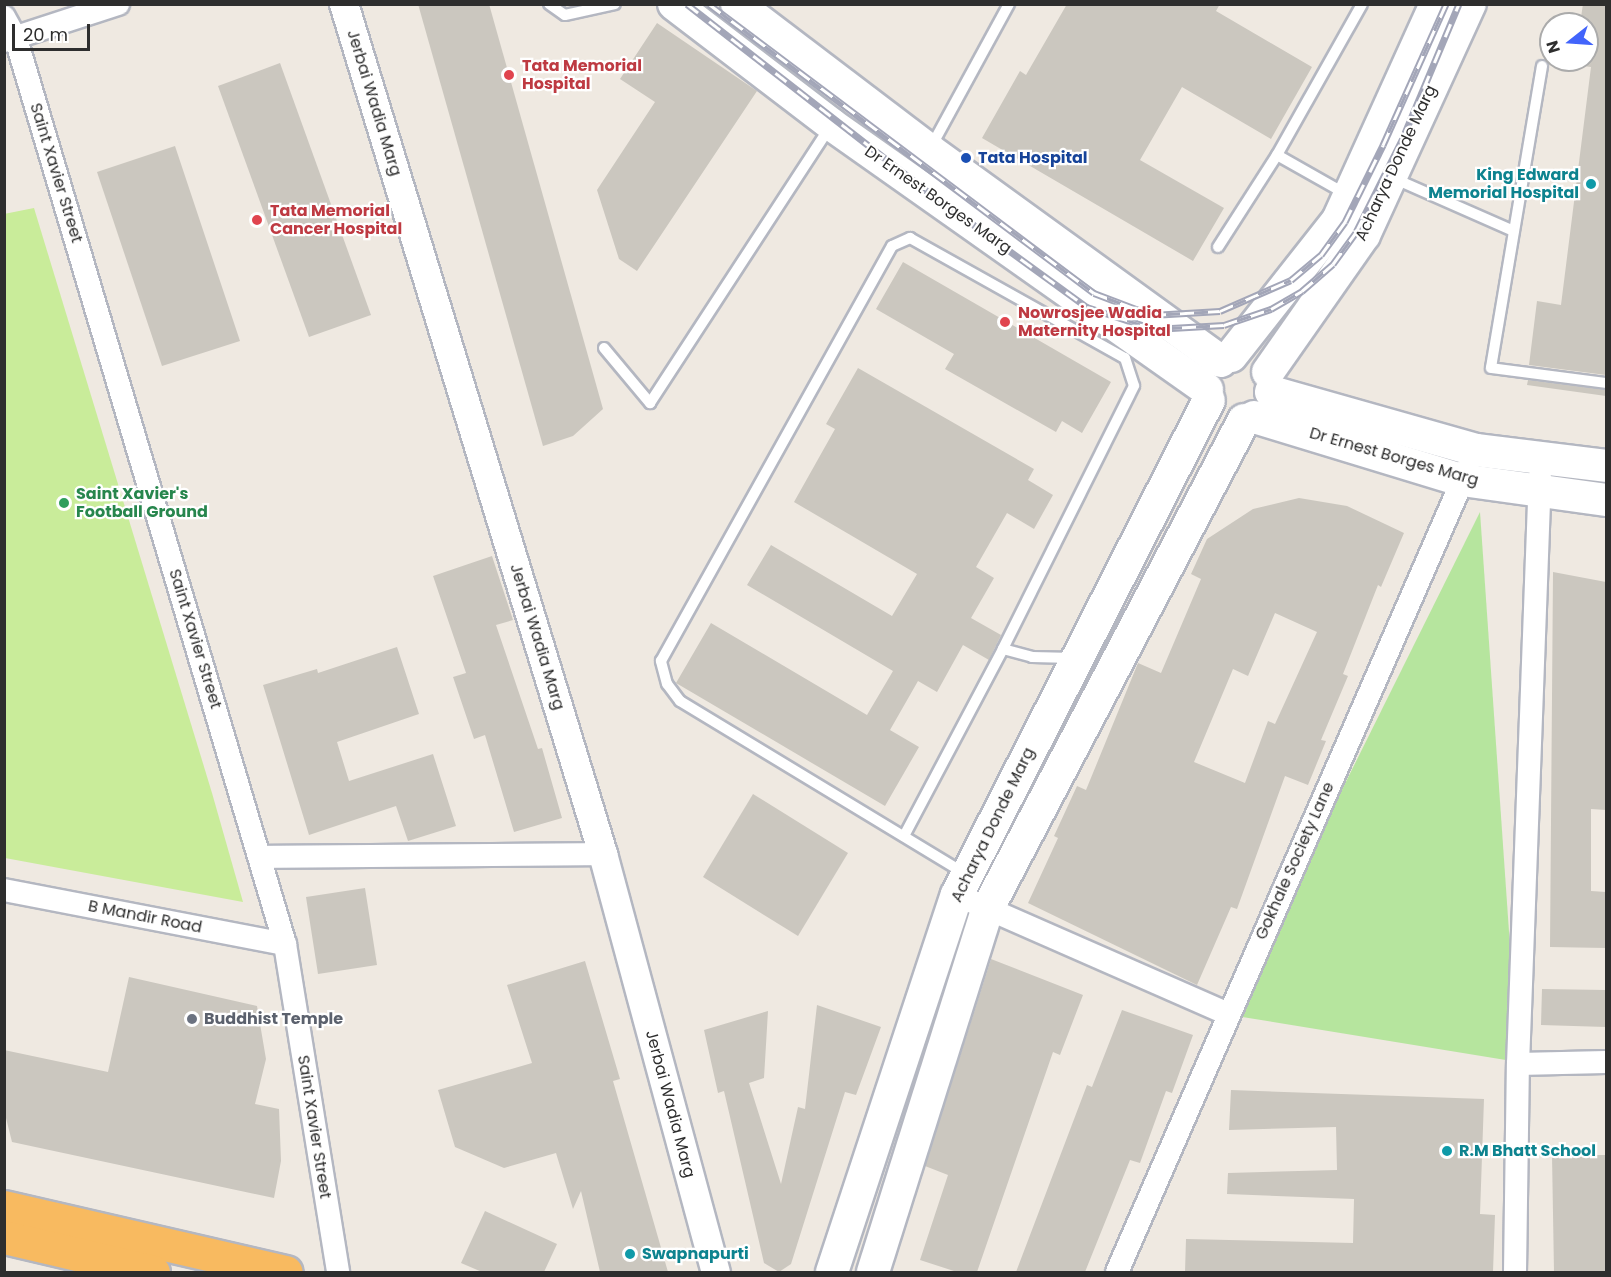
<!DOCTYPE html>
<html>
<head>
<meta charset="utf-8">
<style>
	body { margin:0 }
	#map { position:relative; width:1611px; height:1277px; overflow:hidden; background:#efe9e1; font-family:Poppins,sans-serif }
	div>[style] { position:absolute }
	.green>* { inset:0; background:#b6e59e }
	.pitch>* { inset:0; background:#c9ec9a }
	.building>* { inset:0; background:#cbc7bf }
	.roads { filter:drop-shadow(2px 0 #b4b7c1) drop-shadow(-2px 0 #b4b7c1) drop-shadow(0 2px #b4b7c1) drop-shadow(0 -2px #b4b7c1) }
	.service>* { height:10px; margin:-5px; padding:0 5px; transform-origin:5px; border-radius:5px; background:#fff }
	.minor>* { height:22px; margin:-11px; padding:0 11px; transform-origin:11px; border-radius:11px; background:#fff }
	.tertiary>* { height:28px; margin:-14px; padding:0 14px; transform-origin:14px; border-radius:14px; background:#fff }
	.secondary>* { height:32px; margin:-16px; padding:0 16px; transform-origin:16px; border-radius:16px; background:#fff }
	.trunk>* { height:33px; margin:-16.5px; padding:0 16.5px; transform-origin:16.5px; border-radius:16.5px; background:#f8ba60 }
	.rail>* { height:7px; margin-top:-3.5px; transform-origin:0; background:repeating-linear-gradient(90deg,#fff 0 14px,#a3a6b8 0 28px); box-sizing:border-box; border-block:2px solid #a3a6b8 }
	.dots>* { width:16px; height:16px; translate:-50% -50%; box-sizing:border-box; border:3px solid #fff; border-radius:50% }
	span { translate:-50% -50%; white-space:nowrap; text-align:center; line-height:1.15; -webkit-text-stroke:4.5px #fff; paint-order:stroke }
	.health-label { font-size:16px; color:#be3a42; font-weight:700 }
	.left { translate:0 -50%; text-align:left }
	.street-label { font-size:16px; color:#2e2e2e }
	.transit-label { font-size:16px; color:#164399; font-weight:700 }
	.culture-label { font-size:16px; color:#0d838f; font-weight:700 }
	.right { translate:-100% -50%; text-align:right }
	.leisure-label { font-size:16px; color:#27864d; font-weight:700 }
	.worship-label { font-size:16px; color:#5b616d; font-weight:700 }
	.frame { position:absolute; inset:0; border:6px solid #2e2e2e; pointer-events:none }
	.north { position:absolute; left:1539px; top:12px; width:60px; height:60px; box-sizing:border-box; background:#fff; border:2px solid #ababab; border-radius:50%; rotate:253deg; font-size:16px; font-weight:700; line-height:24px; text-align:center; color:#2e2e2e }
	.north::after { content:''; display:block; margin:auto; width:21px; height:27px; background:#4264fb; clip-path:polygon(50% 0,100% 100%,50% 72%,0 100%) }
	.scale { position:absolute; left:12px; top:24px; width:78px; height:27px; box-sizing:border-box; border:3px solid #2e2e2e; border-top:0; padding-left:8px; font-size:18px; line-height:21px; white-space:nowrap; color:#2e2e2e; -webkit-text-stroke:4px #fff; paint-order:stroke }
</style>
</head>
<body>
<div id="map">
	<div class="green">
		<i style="clip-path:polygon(1480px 512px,1518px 1062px,1230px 1015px)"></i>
	</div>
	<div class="pitch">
		<i style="clip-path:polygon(34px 208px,212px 793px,243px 902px,5px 858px,4px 214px)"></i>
	</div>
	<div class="building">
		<i style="clip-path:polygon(418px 4px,489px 4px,603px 409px,573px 436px,543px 446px)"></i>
		<i style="clip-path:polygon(1067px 4px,1220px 4px,1216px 11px,1312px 67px,1271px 139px,1182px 87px,1140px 160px,1224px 208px,1193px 261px,982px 138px,1020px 71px,1026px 75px)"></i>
		<i style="clip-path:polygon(1583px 4px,1606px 4px,1606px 375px,1529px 365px,1537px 301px,1561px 305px,1591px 67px,1575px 65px,1576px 60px,1587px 60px,1587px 24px,1580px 24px)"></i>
		<i style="clip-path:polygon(657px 23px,757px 91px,637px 271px,619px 259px,597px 190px,655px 102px,620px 79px)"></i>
		<i style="clip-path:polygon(280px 63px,371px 315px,309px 337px,218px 86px)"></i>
		<i style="clip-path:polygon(175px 146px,240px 341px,162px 366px,97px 172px)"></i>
		<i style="clip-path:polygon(903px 262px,1111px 382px,1082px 433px,1062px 421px,1056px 432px,945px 369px,954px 354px,876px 309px)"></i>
		<i style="clip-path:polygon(858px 368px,1034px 469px,1028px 480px,1053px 495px,1034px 529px,1007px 513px,976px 567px,994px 578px,971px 618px,1001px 635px,989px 660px,963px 645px,937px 692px,918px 681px,890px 730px,919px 747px,885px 806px,676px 683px,711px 623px,867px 715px,893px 671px,747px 585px,771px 545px,892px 616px,917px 574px,794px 502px,835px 429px,826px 424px)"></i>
		<i style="clip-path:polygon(1528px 380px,1606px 390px,1606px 396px,1527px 385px)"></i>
		<i style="clip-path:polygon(evenodd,1299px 498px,1347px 506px,1404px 533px,1381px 587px,1378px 585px,1343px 674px,1348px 676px,1321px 740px,1326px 741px,1308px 785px,1285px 776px,1237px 909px,1231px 907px,1197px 985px,1028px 903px,1058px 838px,1054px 836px,1077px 786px,1086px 790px,1138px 663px,1161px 673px,1201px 579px,1191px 574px,1207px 539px,1253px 509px,1299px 498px,1275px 613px,1317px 632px,1275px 724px,1268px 721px,1245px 783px,1194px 762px,1233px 669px,1248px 676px,1275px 613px)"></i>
		<i style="clip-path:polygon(492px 556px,513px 620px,496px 625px,538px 749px,542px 748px,562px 818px,514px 832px,485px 735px,474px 739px,453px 677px,466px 673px,433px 576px)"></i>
		<i style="clip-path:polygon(1553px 572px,1606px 582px,1606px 810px,1591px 809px,1591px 891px,1606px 892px,1606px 948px,1550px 947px)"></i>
		<i style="clip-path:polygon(397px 647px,419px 714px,337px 742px,349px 781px,433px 754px,456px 826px,408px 841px,396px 806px,309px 835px,263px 685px,317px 669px,318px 673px)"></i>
		<i style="clip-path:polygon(753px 794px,848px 853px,798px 936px,703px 877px)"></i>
		<i style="clip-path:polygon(365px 888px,377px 965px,318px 974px,306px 897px)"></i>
		<i style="clip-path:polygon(991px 959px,1083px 995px,1060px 1055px,1053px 1052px,977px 1272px,957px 1272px,920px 1260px,948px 1175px,925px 1166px)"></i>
		<i style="clip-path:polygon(585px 961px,620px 1079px,613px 1081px,668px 1272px,600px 1272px,581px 1191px,573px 1209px,556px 1153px,504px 1168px,455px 1147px,438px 1090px,532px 1063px,507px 985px)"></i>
		<i style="clip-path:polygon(129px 977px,257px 1006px,266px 1059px,255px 1104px,279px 1109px,281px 1161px,274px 1198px,12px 1142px,4px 1110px,4px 1050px,108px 1072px)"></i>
		<i style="clip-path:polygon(1542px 989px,1606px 990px,1606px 1027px,1541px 1025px)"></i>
		<i style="clip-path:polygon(817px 1005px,881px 1027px,856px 1095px,845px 1092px,791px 1264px,779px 1272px,764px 1263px,724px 1091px,718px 1093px,704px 1030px,768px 1011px,764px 1078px,749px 1083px,781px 1184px,798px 1107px,805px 1109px)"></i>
		<i style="clip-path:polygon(1122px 1010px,1193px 1035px,1172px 1093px,1166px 1091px,1140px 1163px,1130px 1160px,1085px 1272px,1016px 1272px,1087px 1085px,1092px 1087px)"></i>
		<i style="clip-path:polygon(1231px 1090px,1484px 1099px,1480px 1214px,1495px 1215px,1493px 1272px,1185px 1272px,1186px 1239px,1353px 1243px,1354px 1199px,1227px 1194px,1228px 1173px,1337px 1170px,1336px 1127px,1229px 1130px)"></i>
		<i style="clip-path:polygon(1552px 1155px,1606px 1155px,1606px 1272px,1554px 1272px)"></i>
		<i style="clip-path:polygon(485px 1211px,557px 1244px,544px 1272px,482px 1272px,461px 1263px)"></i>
	</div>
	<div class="roads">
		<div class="service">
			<i style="left:549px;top:4px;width:19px;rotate:35deg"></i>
			<i style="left:565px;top:15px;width:51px;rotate:-12.4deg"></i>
			<i style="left:1542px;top:66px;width:306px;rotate:99.6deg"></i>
			<i style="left:1491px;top:368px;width:116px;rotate:7.4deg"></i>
			<i style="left:931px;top:147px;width:163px;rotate:-61.4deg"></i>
			<i style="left:1393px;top:178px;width:132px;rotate:23.7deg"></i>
			<i style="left:1346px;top:194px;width:79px;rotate:-150.5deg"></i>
			<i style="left:1277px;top:155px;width:173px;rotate:-60.6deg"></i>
			<i style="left:1218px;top:247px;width:109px;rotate:-57.3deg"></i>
			<i style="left:604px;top:348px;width:72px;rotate:50.1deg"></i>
			<i style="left:650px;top:403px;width:330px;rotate:-56.9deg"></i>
			<i style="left:904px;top:836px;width:212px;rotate:-62.1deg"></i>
			<i style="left:1003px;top:649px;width:30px;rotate:15deg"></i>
			<i style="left:1032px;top:657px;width:42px;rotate:1.4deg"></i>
			<i style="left:964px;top:873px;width:332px;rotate:-148.8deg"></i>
			<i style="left:680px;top:701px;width:21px;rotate:-127deg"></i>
			<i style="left:667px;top:684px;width:24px;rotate:-105deg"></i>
			<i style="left:661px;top:661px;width:475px;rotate:-60.9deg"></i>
			<i style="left:892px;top:246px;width:20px;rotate:-24deg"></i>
			<i style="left:910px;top:238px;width:246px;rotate:29.2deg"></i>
			<i style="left:1125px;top:358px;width:29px;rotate:72deg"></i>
			<i style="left:1134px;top:386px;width:294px;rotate:116.5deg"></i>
		</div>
		<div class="minor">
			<i style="left:4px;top:17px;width:25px;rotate:61deg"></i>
			<i style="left:16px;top:39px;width:944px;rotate:73.45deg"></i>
			<i style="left:285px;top:944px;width:332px;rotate:80.8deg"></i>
			<i style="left:4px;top:41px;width:120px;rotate:-18deg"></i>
			<i style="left:260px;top:857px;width:343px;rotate:-0.5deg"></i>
			<i style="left:4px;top:890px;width:286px;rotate:10.9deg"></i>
			<i style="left:957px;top:895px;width:296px;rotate:23.7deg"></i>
			<i style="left:1518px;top:1064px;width:88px;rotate:-1.3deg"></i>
			<i style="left:1117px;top:1272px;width:877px;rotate:-66.42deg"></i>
			<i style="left:1515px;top:1272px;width:208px;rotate:-89.2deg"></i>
			<i style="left:1518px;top:1064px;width:588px;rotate:-87.86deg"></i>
		</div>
		<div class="tertiary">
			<i style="left:344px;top:4px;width:889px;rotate:73.05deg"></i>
			<i style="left:603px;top:854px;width:433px;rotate:74.9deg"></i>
		</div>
		<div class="secondary">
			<i style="left:674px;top:4px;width:199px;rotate:37.4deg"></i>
			<i style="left:832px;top:125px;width:459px;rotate:35.2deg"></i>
			<i style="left:737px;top:4px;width:241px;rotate:37.2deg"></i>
			<i style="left:929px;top:150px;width:360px;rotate:35.9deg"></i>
			<i style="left:1231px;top:356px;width:173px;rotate:-51.8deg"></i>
			<i style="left:1338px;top:220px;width:237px;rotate:-65.6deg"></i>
			<i style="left:1268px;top:372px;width:167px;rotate:-55deg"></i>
			<i style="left:1364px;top:235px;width:254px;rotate:-65.4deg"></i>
			<i style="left:1271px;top:392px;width:213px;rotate:15.8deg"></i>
			<i style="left:1476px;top:450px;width:131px;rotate:7deg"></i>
			<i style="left:1254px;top:417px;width:217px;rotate:16.9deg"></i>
			<i style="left:1462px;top:480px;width:145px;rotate:7.9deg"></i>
			<i style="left:832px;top:1272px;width:397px;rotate:-71.7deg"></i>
			<i style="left:957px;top:895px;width:555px;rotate:-63.02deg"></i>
			<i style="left:873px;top:1272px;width:382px;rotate:-72.5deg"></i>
			<i style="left:988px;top:908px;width:551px;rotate:-62.32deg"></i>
		</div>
		<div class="trunk">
			<i style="left:4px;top:1207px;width:289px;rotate:13deg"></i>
			<i style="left:4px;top:1237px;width:153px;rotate:13.2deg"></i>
		</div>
	</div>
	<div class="rail">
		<i style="left:687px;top:4px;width:308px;rotate:37.9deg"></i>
		<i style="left:930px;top:193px;width:194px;rotate:36deg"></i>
		<i style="left:1087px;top:307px;width:71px;rotate:18.2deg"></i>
		<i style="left:1154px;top:329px;width:70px;rotate:-3.3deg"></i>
		<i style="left:1224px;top:325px;width:50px;rotate:-18.8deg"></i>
		<i style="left:1271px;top:309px;width:36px;rotate:-30deg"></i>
		<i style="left:1302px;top:291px;width:41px;rotate:-41.1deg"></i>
		<i style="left:1333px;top:264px;width:39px;rotate:-54deg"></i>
		<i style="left:1356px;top:232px;width:103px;rotate:-63.4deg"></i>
		<i style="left:1402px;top:140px;width:147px;rotate:-67.3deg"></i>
		<i style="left:709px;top:4px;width:481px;rotate:36.9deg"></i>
		<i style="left:1094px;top:293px;width:62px;rotate:20.8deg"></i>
		<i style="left:1152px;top:315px;width:68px;rotate:-3.4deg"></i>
		<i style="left:1220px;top:311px;width:77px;rotate:-23.6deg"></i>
		<i style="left:1291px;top:280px;width:39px;rotate:-40deg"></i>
		<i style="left:1321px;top:255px;width:41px;rotate:-54deg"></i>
		<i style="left:1345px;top:222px;width:86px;rotate:-63.7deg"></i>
		<i style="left:1383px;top:145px;width:154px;rotate:-65.9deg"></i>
	</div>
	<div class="dots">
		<i style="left:509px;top:75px;background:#e0444e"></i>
		<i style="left:966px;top:158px;background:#1a4fb4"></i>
		<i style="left:1591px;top:184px;background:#0f9aa8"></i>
		<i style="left:257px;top:220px;background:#e0444e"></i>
		<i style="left:1005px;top:322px;background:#e0444e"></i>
		<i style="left:64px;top:503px;background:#2e9e5b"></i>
		<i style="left:192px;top:1019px;background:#6b7280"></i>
		<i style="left:1447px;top:1151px;background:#0f9aa8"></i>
		<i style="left:630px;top:1254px;background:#0f9aa8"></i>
	</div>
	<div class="health-label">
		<span class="left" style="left:522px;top:75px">Tata Memorial<br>Hospital</span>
		<span class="left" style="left:270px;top:220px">Tata Memorial<br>Cancer Hospital</span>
		<span class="left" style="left:1018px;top:322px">Nowrosjee Wadia<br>Maternity Hospital</span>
	</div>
	<div class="street-label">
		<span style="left:374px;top:103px;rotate:73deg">Jerbai Wadia Marg</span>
		<span style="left:1396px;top:163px;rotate:-65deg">Acharya Donde Marg</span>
		<span style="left:56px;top:173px;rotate:73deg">Saint Xavier Street</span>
		<span style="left:938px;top:200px;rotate:35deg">Dr Ernest Borges Marg</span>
		<span style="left:1394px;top:457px;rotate:16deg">Dr Ernest Borges Marg</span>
		<span style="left:537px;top:637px;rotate:73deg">Jerbai Wadia Marg</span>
		<span style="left:195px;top:639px;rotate:73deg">Saint Xavier Street</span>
		<span style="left:993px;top:825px;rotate:-64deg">Acharya Donde Marg</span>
		<span style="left:1295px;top:861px;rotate:-66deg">Gokhale Society Lane</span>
		<span style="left:145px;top:917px;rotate:11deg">B Mandir Road</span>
		<span style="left:670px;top:1104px;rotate:75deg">Jerbai Wadia Marg</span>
		<span style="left:314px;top:1127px;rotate:81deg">Saint Xavier Street</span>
	</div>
	<div class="transit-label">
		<span class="left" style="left:978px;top:158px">Tata Hospital</span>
	</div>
	<div class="culture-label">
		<span class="right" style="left:1579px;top:184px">King Edward<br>Memorial Hospital</span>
		<span class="left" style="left:1459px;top:1151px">R.M Bhatt School</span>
		<span class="left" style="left:642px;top:1254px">Swapnapurti</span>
	</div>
	<div class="leisure-label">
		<span class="left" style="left:76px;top:503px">Saint Xavier's<br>Football Ground</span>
	</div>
	<div class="worship-label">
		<span class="left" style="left:204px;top:1019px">Buddhist Temple</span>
	</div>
	<div class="frame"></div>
	<div class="north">N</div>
	<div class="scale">20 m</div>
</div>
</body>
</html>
